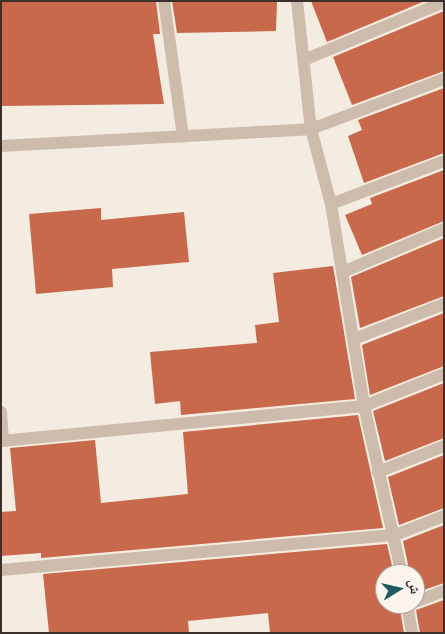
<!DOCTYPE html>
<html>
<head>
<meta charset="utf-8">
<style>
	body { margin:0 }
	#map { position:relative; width:445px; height:634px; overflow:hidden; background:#f4ebe1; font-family:"Source Sans 3","Noto Naskh Arabic",sans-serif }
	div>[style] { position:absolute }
	.building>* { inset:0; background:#c8694b }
	.minor>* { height:12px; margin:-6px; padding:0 6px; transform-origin:6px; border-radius:6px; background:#cdbbac }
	span { translate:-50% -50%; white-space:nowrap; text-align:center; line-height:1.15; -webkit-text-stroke:4.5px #fbf5ee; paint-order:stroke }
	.frame { position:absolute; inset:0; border:2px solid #3b302b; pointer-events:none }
	.north { position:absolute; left:375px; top:564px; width:50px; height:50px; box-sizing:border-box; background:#fbf5ee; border:1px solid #aea6a0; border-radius:50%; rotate:81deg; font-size:14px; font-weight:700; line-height:20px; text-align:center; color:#3b302b }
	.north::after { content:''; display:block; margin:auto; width:18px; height:22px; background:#1f5a5e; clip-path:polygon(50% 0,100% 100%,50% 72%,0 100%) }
</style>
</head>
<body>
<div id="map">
	<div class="building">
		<i style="clip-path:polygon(1px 1px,156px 1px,160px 34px,153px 34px,164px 104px,1px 106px)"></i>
		<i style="clip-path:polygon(172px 1px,277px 1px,276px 31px,177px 33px)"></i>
		<i style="clip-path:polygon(311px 1px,425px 1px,327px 42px)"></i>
		<i style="clip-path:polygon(444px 11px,444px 71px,352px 105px,333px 57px)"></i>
		<i style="clip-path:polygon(444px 88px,444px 153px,364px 183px,348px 136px,362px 130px,358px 120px)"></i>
		<i style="clip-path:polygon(444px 170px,444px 221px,362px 255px,345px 215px,372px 204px,370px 198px)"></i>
		<i style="clip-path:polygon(101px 208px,101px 220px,184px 212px,189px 262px,112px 269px,113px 287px,36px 294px,29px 214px)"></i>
		<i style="clip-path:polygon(444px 238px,444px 296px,360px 328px,351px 277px)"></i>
		<i style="clip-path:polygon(333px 266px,355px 399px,181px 415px,180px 401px,155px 404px,150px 352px,257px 343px,255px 325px,279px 322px,273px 273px)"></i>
		<i style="clip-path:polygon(444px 313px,444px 366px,370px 395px,362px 345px)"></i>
		<i style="clip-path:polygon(444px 383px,444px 438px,385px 461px,373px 411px)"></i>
		<i style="clip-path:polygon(358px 415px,383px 528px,41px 558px,41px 553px,1px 556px,1px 512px,16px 511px,10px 448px,95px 440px,101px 503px,188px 494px,183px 432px)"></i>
		<i style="clip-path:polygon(444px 455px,444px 508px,399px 525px,388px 477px)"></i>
		<i style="clip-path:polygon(444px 525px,444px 583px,415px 593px,415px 574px,410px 574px,403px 541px)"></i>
		<i style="clip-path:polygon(387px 544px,394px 574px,385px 574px,385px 604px,399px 604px,404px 633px,270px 633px,268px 613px,188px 621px,189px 633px,49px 633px,43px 574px)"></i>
		<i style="clip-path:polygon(444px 600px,444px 633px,420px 633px,416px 610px)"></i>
	</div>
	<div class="minor">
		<i style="left:164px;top:1px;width:137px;rotate:82deg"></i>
		<i style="left:297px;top:1px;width:129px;rotate:83.8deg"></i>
		<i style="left:311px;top:129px;width:78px;rotate:75.1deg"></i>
		<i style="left:331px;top:204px;width:205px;rotate:80.7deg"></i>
		<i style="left:364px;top:406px;width:172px;rotate:77.3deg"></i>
		<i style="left:304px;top:60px;width:152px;rotate:-22.5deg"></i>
		<i style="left:1px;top:146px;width:310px;rotate:-3.1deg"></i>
		<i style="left:311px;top:129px;width:142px;rotate:-20.6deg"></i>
		<i style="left:331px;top:204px;width:121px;rotate:-20.8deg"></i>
		<i style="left:345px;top:271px;width:108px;rotate:-23deg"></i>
		<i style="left:354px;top:339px;width:97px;rotate:-21.3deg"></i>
		<i style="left:1px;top:412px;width:29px;rotate:86deg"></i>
		<i style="left:1px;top:441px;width:365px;rotate:-5.5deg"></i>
		<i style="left:364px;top:406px;width:86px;rotate:-21.8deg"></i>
		<i style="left:378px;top:472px;width:71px;rotate:-21.5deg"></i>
		<i style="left:1px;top:570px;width:396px;rotate:-5.1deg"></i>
		<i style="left:395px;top:535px;width:53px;rotate:-21.2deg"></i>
		<i style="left:415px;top:602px;width:31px;rotate:-21deg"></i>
		<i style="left:407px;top:604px;width:29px;rotate:80deg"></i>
	</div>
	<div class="frame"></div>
	<div class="north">ش</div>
</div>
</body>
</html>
